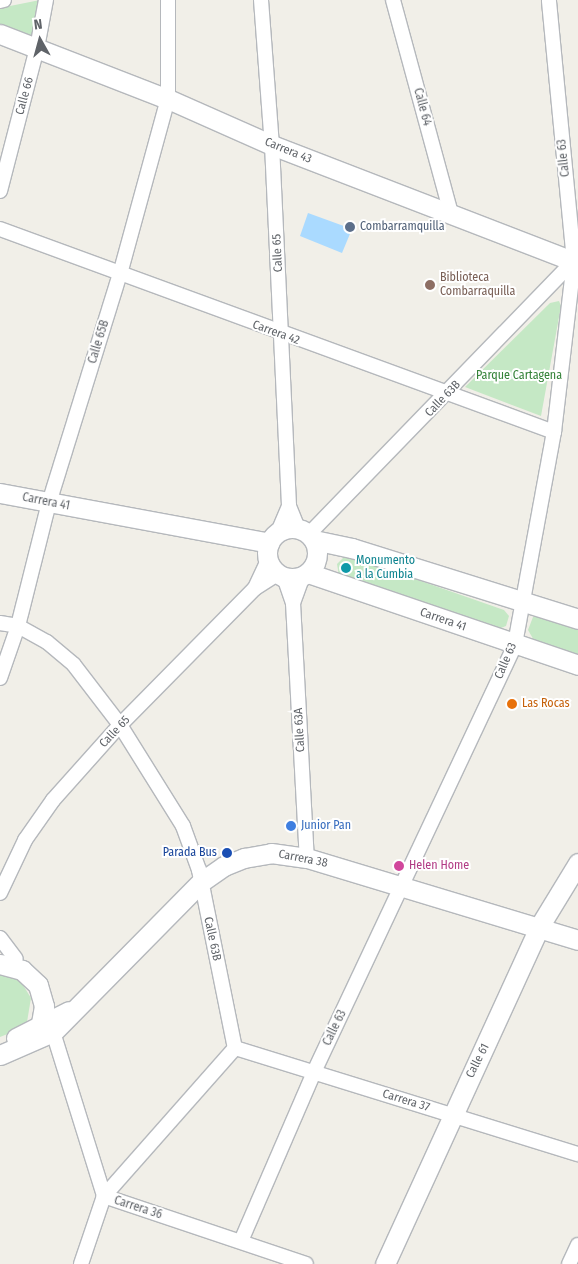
<!DOCTYPE html>
<html>
<head>
<meta charset="utf-8">
<style>
	body { margin:0 }
	#map { position:relative; width:578px; height:1264px; overflow:hidden; background:#f1efe8; font-family:"Fira Sans Condensed",sans-serif }
	div>[style] { position:absolute }
	.green>* { inset:0; background:#c5e8c5 }
	.water>* { inset:0; background:#aadaff }
	.roads { filter:drop-shadow(1px 0 #b5b8bc) drop-shadow(-1px 0 #b5b8bc) drop-shadow(0 1px #b5b8bc) drop-shadow(0 -1px #b5b8bc) }
	.street>* { height:14px; margin:-7px; padding:0 7px; transform-origin:7px; border-radius:7px; background:#fff }
	.secondary>* { height:19px; margin:-9.5px; padding:0 9.5px; transform-origin:9.5px; border-radius:9.5px; background:#fff }
	.secondary>.ring { margin:-9.5px; padding:0; box-sizing:content-box; background:none; border:19px solid #fff; border-radius:50% }
	.dots>* { width:14px; height:14px; translate:-50% -50%; box-sizing:border-box; border:2px solid #fff; border-radius:50% }
	span { translate:-50% -50%; white-space:nowrap; text-align:center; line-height:1.15; -webkit-text-stroke:4px #fff; paint-order:stroke }
	.street-label { font-size:12px; color:#5f6368 }
	.service-label { font-size:12px; color:#4e5e75 }
	.left { translate:0 -50%; text-align:left }
	.education-label { font-size:12px; color:#785e54 }
	.park-label { font-size:12px; color:#348238 }
	.culture-label { font-size:12px; color:#0d838f }
	.food-label { font-size:12px; color:#c56008 }
	.shop-label { font-size:12px; color:#366cbe }
	.transit-label { font-size:12px; color:#164399 }
	.right { translate:-100% -50%; text-align:right }
	.hotel-label { font-size:12px; color:#b23c85 }
	.north { position:absolute; left:15px; top:15px; width:50px; height:50px; -webkit-text-stroke:4px #fff; paint-order:stroke; rotate:353deg; font-size:14px; font-weight:700; line-height:20px; text-align:center; color:#5f6368 }
	.north::after { content:''; display:block; margin:auto; width:18px; height:22px; background:#5f6368; clip-path:polygon(50% 0,100% 100%,50% 72%,0 100%) }
</style>
</head>
<body>
<div id="map">
	<div class="green">
		<i style="clip-path:polygon(40px 0,33px 39px,0 27px,0 8px)"></i>
		<i style="clip-path:polygon(559px 301px,561px 306px,541px 416px,465px 387px,550px 303px)"></i>
		<i style="clip-path:polygon(344px 557px,355px 558px,504px 610px,509px 616px,506px 626px,496px 630px,339px 576px,337px 564px)"></i>
		<i style="clip-path:polygon(543px 614px,578px 626px,578px 656px,535px 642px,528px 630px,533px 617px)"></i>
		<i style="clip-path:polygon(0 971px,18px 977px,31px 998px,27px 1022px,20px 1029px,0 1037px)"></i>
	</div>
	<div class="water">
		<i style="clip-path:polygon(308px 213px,352px 229px,342px 253px,300px 236px)"></i>
	</div>
	<div class="roads">
		<div class="street">
			<i style="left:261px;top:0;width:145px;rotate:85.7deg"></i>
			<i style="left:272px;top:145px;width:361px;rotate:87.3deg"></i>
			<i style="left:289px;top:506px;width:24px;rotate:68deg"></i>
			<i style="left:393px;top:0;width:221px;rotate:74.8deg"></i>
			<i style="left:0;top:1px;width:4px;rotate:-14deg"></i>
			<i style="left:0;top:191px;width:148px;rotate:-75.5deg"></i>
			<i style="left:37px;top:48px;width:49px;rotate:-79.4deg"></i>
			<i style="left:0;top:229px;width:590px;rotate:20.12deg"></i>
			<i style="left:278px;top:532px;width:28px;rotate:-67deg"></i>
			<i style="left:309px;top:534px;width:380px;rotate:-45.9deg"></i>
			<i style="left:284px;top:577px;width:28px;rotate:71deg"></i>
			<i style="left:293px;top:603px;width:255px;rotate:86.9deg"></i>
			<i style="left:255px;top:588px;width:31px;rotate:-65deg"></i>
			<i style="left:293px;top:603px;width:29px;rotate:-70deg"></i>
			<i style="left:0;top:623px;width:18px;rotate:9deg"></i>
			<i style="left:18px;top:626px;width:33px;rotate:29deg"></i>
			<i style="left:47px;top:642px;width:35px;rotate:40deg"></i>
			<i style="left:74px;top:665px;width:76px;rotate:52.5deg"></i>
			<i style="left:120px;top:725px;width:119px;rotate:58deg"></i>
			<i style="left:183px;top:826px;width:47px;rotate:70deg"></i>
			<i style="left:199px;top:870px;width:182px;rotate:78.6deg"></i>
			<i style="left:235px;top:1048px;width:198px;rotate:131.5deg"></i>
			<i style="left:104px;top:1196px;width:72px;rotate:108.7deg"></i>
			<i style="left:0;top:678px;width:55px;rotate:-70.9deg"></i>
			<i style="left:18px;top:626px;width:127px;rotate:-75.9deg"></i>
			<i style="left:49px;top:503px;width:240px;rotate:-72.8deg"></i>
			<i style="left:120px;top:274px;width:181px;rotate:-74.7deg"></i>
			<i style="left:168px;top:99px;width:99px;rotate:-90deg"></i>
			<i style="left:0;top:893px;width:59px;rotate:-64.7deg"></i>
			<i style="left:25px;top:840px;width:49px;rotate:-55deg"></i>
			<i style="left:53px;top:800px;width:101px;rotate:-48.2deg"></i>
			<i style="left:120px;top:725px;width:191px;rotate:-45.4deg"></i>
			<i style="left:254px;top:589px;width:27px;rotate:-33deg"></i>
			<i style="left:0;top:938px;width:26px;rotate:53deg"></i>
			<i style="left:53px;top:1032px;width:172px;rotate:72.7deg"></i>
			<i style="left:104px;top:1196px;width:213px;rotate:18.6deg"></i>
			<i style="left:235px;top:1048px;width:359px;rotate:17.2deg"></i>
			<i style="left:241px;top:1241px;width:184px;rotate:-66.6deg"></i>
			<i style="left:314px;top:1072px;width:473px;rotate:-64.8deg"></i>
			<i style="left:515px;top:644px;width:216px;rotate:-79.6deg"></i>
			<i style="left:554px;top:432px;width:172px;rotate:-83.3deg"></i>
			<i style="left:574px;top:261px;width:262px;rotate:-95.5deg"></i>
			<i style="left:569px;top:1264px;width:21px;rotate:-65deg"></i>
		</div>
		<div class="secondary">
			<i style="left:0;top:34px;width:180px;rotate:21.2deg"></i>
			<i style="left:168px;top:99px;width:114px;rotate:23.9deg"></i>
			<i style="left:272px;top:145px;width:328px;rotate:21.1deg"></i>
			<i style="left:0;top:493px;width:274px;rotate:10.5deg"></i>
			<i class="ring" style="left:267px;top:528px;width:31px;height:31px"></i>
			<i style="left:314px;top:540px;width:39px;rotate:12deg"></i>
			<i style="left:352px;top:548px;width:237px;rotate:17.4deg"></i>
			<i style="left:308px;top:573px;width:285px;rotate:18.8deg"></i>
			<i style="left:0;top:964px;width:23px;rotate:15deg"></i>
			<i style="left:22px;top:970px;width:22px;rotate:43deg"></i>
			<i style="left:38px;top:985px;width:22px;rotate:74deg"></i>
			<i style="left:44px;top:1006px;width:17px;rotate:100deg"></i>
			<i style="left:16px;top:1038px;width:59px;rotate:-27deg"></i>
			<i style="left:0;top:1055px;width:58px;rotate:-23.5deg"></i>
			<i style="left:53px;top:1032px;width:211px;rotate:-45.4deg"></i>
			<i style="left:201px;top:882px;width:28px;rotate:-35deg"></i>
			<i style="left:224px;top:866px;width:22px;rotate:-22deg"></i>
			<i style="left:244px;top:858px;width:27px;rotate:-10deg"></i>
			<i style="left:271px;top:853px;width:36px;rotate:8deg"></i>
			<i style="left:307px;top:858px;width:283px;rotate:16.8deg"></i>
			<i style="left:385px;top:1264px;width:371px;rotate:-65.4deg"></i>
			<i style="left:539px;top:927px;width:75px;rotate:-58.6deg"></i>
		</div>
	</div>
	<div class="dots">
		<i style="left:350px;top:227px;background:#5c6f8a"></i>
		<i style="left:430px;top:285px;background:#8d6e63"></i>
		<i style="left:346px;top:568px;background:#0f9aa8"></i>
		<i style="left:512px;top:704px;background:#e8710a"></i>
		<i style="left:291px;top:826px;background:#3f7fe0"></i>
		<i style="left:227px;top:853px;background:#1a4fb4"></i>
		<i style="left:399px;top:866px;background:#d1479c"></i>
	</div>
	<div class="street-label">
		<span style="left:25px;top:96px;rotate:-75deg">Calle 66</span>
		<span style="left:422px;top:107px;rotate:75deg">Calle 64</span>
		<span style="left:288px;top:151px;rotate:22deg">Carrera 43</span>
		<span style="left:564px;top:158px;rotate:-96deg">Calle 63</span>
		<span style="left:278px;top:253px;rotate:-93deg">Calle 65</span>
		<span style="left:276px;top:333px;rotate:20deg">Carrera 42</span>
		<span style="left:99px;top:342px;rotate:-73deg">Calle 65B</span>
		<span style="left:443px;top:399px;rotate:-46deg">Calle 63B</span>
		<span style="left:46px;top:502px;rotate:11deg">Carrera 41</span>
		<span style="left:443px;top:620px;rotate:19deg">Carrera 41</span>
		<span style="left:506px;top:661px;rotate:-67deg">Calle 63</span>
		<span style="left:300px;top:730px;rotate:-93deg">Calle 63A</span>
		<span style="left:115px;top:732px;rotate:-47deg">Calle 65</span>
		<span style="left:303px;top:859px;rotate:11deg">Carrera 38</span>
		<span style="left:212px;top:939px;rotate:78deg">Calle 63B</span>
		<span style="left:335px;top:1028px;rotate:-64deg">Calle 63</span>
		<span style="left:478px;top:1061px;rotate:-63deg">Calle 61</span>
		<span style="left:406px;top:1101px;rotate:17deg">Carrera 37</span>
		<span style="left:138px;top:1208px;rotate:18deg">Carrera 36</span>
	</div>
	<div class="service-label">
		<span class="left" style="left:360px;top:227px">Combarramquilla</span>
	</div>
	<div class="education-label">
		<span class="left" style="left:440px;top:285px">Biblioteca<br>Combarraquilla</span>
	</div>
	<div class="park-label">
		<span style="left:519px;top:376px">Parque Cartagena</span>
	</div>
	<div class="culture-label">
		<span class="left" style="left:356px;top:568px">Monumento<br>a la Cumbia</span>
	</div>
	<div class="food-label">
		<span class="left" style="left:522px;top:704px">Las Rocas</span>
	</div>
	<div class="shop-label">
		<span class="left" style="left:301px;top:826px">Junior Pan</span>
	</div>
	<div class="transit-label">
		<span class="right" style="left:217px;top:853px">Parada Bus</span>
	</div>
	<div class="hotel-label">
		<span class="left" style="left:409px;top:866px">Helen Home</span>
	</div>
	<div class="north">N</div>
</div>
</body>
</html>
